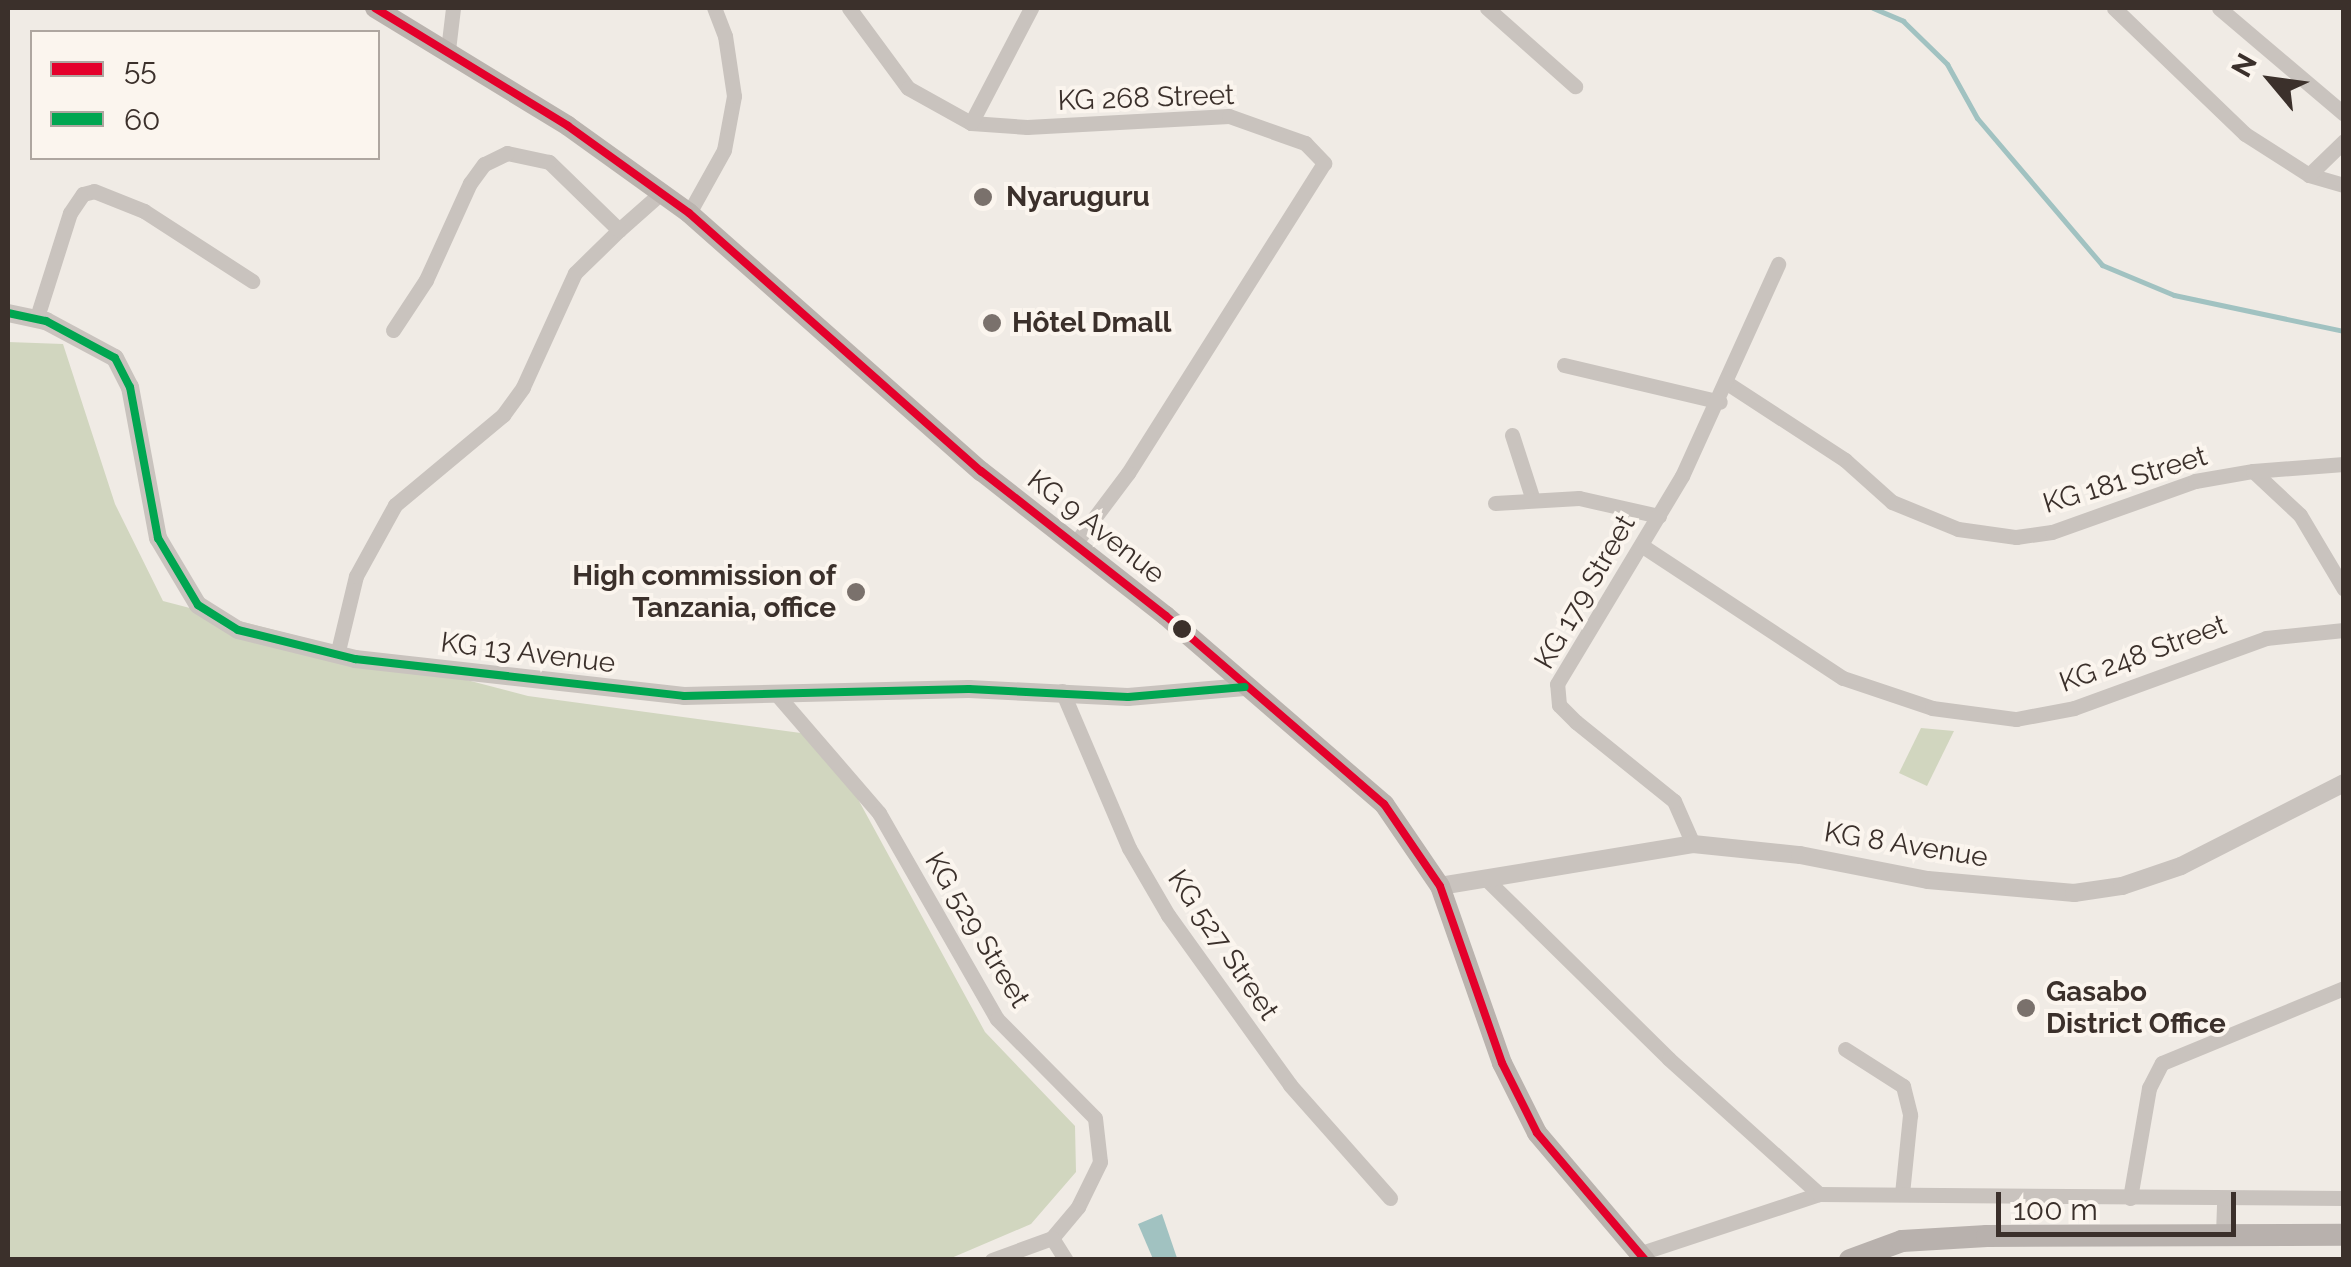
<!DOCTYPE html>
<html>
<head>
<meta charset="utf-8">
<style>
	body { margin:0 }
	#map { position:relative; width:2351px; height:1267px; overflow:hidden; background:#f0ebe5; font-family:Raleway,sans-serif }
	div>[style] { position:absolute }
	.green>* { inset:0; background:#d1d6bf }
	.water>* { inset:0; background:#a1c2c1 }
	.stream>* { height:5px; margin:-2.5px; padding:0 2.5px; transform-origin:2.5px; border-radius:2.5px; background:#a1c2c1 }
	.minor>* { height:15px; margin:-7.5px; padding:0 7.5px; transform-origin:7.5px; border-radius:7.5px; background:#c9c3be }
	.tertiary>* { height:18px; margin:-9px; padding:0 9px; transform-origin:9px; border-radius:9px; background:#c9c3be }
	.secondary>* { height:20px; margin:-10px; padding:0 10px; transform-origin:10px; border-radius:10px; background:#bab3ae }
	.primary>* { height:22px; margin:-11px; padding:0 11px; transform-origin:11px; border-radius:11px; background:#b8b1ad }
	.bus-1>* { height:8px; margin:-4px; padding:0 4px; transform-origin:4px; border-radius:4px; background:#e4002b }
	.bus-2>* { height:8px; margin:-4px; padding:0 4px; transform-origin:4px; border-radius:4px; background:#00a651 }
	.dots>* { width:28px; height:28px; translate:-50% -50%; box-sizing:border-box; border:5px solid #fbf5ee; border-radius:50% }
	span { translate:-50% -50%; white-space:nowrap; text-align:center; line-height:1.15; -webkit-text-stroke:8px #fbf5ee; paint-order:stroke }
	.street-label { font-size:28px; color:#3b302b }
	.poi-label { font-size:28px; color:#3b302b; font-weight:700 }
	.left { translate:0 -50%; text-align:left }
	.right { translate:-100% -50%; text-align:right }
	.frame { position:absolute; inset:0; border:10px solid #3b302b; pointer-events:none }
	.legend { position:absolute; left:30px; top:30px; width:350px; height:130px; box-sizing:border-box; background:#fbf5ee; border:2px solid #aea6a0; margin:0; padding:12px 18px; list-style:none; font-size:30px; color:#3b302b }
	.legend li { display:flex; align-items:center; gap:20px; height:50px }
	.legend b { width:50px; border:2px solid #aea6a0 }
	.north { position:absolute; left:2221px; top:30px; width:100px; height:100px; -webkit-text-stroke:8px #fbf5ee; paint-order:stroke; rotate:299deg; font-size:28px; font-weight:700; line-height:40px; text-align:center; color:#3b302b }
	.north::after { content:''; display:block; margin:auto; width:35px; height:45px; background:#3b302b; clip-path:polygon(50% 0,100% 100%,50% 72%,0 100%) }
	.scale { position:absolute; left:1996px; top:1192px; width:240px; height:45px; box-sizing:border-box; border:5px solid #3b302b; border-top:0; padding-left:12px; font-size:30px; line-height:35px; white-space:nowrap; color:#3b302b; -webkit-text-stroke:8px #fbf5ee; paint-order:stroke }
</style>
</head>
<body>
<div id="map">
	<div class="green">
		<i style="clip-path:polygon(8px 342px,63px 344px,115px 504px,163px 601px,528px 696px,808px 734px,853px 790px,985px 1032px,1075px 1126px,1076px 1172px,1031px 1224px,949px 1259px,8px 1260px)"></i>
		<i style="clip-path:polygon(1921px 728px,1954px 731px,1927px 786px,1899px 773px)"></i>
	</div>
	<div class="water">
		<i style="clip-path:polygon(1162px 1214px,1177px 1258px,1172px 1259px,1153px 1259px,1138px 1224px)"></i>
	</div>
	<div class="stream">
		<i style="left:1873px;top:8px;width:33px;rotate:23deg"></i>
		<i style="left:1903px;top:21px;width:62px;rotate:44.3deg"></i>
		<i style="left:1947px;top:64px;width:62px;rotate:60.9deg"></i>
		<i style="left:1977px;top:118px;width:193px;rotate:49.6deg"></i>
		<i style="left:2102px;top:265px;width:78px;rotate:22.6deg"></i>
		<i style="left:2174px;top:295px;width:174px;rotate:12deg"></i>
	</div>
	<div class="minor">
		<i style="left:849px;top:8px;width:99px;rotate:53.6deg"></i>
		<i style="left:908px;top:88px;width:72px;rotate:29.1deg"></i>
		<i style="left:971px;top:123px;width:56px;rotate:4.1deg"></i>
		<i style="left:1027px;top:127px;width:202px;rotate:-3.1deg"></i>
		<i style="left:1229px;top:116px;width:81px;rotate:19.6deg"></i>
		<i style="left:1305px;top:143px;width:28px;rotate:46deg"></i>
		<i style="left:1324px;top:163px;width:367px;rotate:122.3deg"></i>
		<i style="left:1128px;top:473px;width:90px;rotate:126.9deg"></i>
		<i style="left:1487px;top:8px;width:118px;rotate:41.6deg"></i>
		<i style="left:2114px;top:8px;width:182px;rotate:43.9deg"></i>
		<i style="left:2245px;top:134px;width:76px;rotate:32.6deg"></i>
		<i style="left:2309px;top:175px;width:36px;rotate:16deg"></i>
		<i style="left:2219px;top:8px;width:164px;rotate:40.3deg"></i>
		<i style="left:448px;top:50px;width:42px;rotate:-83.2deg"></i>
		<i style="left:971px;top:123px;width:130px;rotate:-62.4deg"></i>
		<i style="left:2309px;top:175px;width:49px;rotate:-44.2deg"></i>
		<i style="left:689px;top:213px;width:72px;rotate:-60.9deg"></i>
		<i style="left:724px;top:150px;width:55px;rotate:-79.5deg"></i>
		<i style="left:734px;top:96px;width:61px;rotate:-98.5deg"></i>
		<i style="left:725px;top:36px;width:30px;rotate:-111deg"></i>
		<i style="left:619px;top:230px;width:56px;rotate:-41.4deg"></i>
		<i style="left:37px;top:317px;width:109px;rotate:-72.4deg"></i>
		<i style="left:70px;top:213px;width:23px;rotate:-56deg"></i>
		<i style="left:83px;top:194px;width:11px;rotate:-15deg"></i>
		<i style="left:94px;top:191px;width:54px;rotate:21.8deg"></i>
		<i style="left:144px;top:211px;width:129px;rotate:32.9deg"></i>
		<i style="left:1564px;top:365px;width:160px;rotate:13.3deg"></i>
		<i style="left:1727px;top:383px;width:141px;rotate:33.1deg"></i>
		<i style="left:1845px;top:460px;width:63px;rotate:41.8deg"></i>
		<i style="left:1892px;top:502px;width:71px;rotate:22.2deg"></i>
		<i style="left:1958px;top:529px;width:59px;rotate:7.9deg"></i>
		<i style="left:2016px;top:537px;width:36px;rotate:-8deg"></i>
		<i style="left:2052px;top:532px;width:152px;rotate:-19.6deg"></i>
		<i style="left:2195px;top:481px;width:59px;rotate:-9.8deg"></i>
		<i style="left:2253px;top:471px;width:64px;rotate:43.1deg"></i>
		<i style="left:2300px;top:515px;width:86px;rotate:59.3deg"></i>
		<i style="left:1512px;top:435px;width:65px;rotate:72.1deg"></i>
		<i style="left:2253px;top:471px;width:91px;rotate:-4.4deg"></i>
		<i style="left:1495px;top:503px;width:84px;rotate:-3.4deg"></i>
		<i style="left:1579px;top:498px;width:82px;rotate:12.7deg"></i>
		<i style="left:1644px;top:547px;width:238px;rotate:33.4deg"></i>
		<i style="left:1843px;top:678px;width:94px;rotate:18.6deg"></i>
		<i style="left:1932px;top:708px;width:85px;rotate:7.5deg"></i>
		<i style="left:2016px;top:719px;width:59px;rotate:-10.7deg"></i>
		<i style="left:2074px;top:708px;width:204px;rotate:-20deg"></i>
		<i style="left:2266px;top:638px;width:78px;rotate:-5.9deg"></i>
		<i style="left:337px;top:655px;width:81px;rotate:-76.5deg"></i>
		<i style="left:356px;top:576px;width:81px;rotate:-61.2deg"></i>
		<i style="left:395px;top:505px;width:141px;rotate:-39.8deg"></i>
		<i style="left:503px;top:415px;width:34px;rotate:-54deg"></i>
		<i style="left:523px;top:387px;width:125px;rotate:-65.5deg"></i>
		<i style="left:575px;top:273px;width:62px;rotate:-44.3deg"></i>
		<i style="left:619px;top:230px;width:98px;rotate:-135.8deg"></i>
		<i style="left:549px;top:162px;width:43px;rotate:-167.9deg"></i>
		<i style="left:507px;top:153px;width:25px;rotate:154deg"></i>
		<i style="left:484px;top:164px;width:24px;rotate:126deg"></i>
		<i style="left:470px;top:183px;width:107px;rotate:114.4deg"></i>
		<i style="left:426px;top:280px;width:60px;rotate:123.4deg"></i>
		<i style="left:1062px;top:691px;width:171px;rotate:66.9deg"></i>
		<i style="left:1129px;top:848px;width:78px;rotate:59.8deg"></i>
		<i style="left:1168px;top:915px;width:209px;rotate:54.3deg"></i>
		<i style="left:1290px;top:1085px;width:151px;rotate:48.5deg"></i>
		<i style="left:779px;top:697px;width:153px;rotate:49.2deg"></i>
		<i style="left:879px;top:813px;width:237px;rotate:60.2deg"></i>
		<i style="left:997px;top:1019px;width:139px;rotate:45.3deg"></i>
		<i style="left:1095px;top:1118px;width:44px;rotate:83.5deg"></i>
		<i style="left:1100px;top:1162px;width:50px;rotate:116.1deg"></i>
		<i style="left:1078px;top:1207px;width:40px;rotate:130deg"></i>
		<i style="left:1052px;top:1238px;width:64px;rotate:159.9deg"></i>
		<i style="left:1693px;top:844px;width:47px;rotate:-113.8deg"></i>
		<i style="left:1674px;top:801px;width:126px;rotate:-141.1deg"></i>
		<i style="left:1576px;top:722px;width:24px;rotate:-135deg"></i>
		<i style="left:1559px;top:705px;width:21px;rotate:-95deg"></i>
		<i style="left:1557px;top:684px;width:243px;rotate:-59deg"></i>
		<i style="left:1682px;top:476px;width:233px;rotate:-65.6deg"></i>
		<i style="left:1487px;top:880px;width:255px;rotate:44.5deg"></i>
		<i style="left:1669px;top:1059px;width:202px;rotate:42deg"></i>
		<i style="left:1845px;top:1049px;width:69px;rotate:32.5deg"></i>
		<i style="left:1903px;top:1086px;width:30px;rotate:76deg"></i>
		<i style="left:1910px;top:1115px;width:79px;rotate:95.8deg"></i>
		<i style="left:2130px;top:1198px;width:112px;rotate:-80.2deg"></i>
		<i style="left:2149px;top:1088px;width:28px;rotate:-63deg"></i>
		<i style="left:2162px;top:1063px;width:197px;rotate:-22.4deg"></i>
		<i style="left:2223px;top:1234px;width:36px;rotate:-88deg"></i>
		<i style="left:1052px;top:1238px;width:26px;rotate:58deg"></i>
		<i style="left:1641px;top:1253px;width:188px;rotate:-18.3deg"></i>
		<i style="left:1819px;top:1194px;width:525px;rotate:0.44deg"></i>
	</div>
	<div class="tertiary">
		<i style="left:8px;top:313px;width:39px;rotate:12deg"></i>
		<i style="left:46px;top:321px;width:78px;rotate:28.2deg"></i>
		<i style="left:115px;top:358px;width:33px;rotate:63deg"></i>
		<i style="left:130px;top:387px;width:154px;rotate:79.5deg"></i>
		<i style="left:158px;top:538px;width:78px;rotate:59.2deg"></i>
		<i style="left:198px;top:605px;width:47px;rotate:32deg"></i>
		<i style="left:238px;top:630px;width:121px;rotate:13.9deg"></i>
		<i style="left:355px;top:659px;width:331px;rotate:6.4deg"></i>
		<i style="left:684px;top:696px;width:285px;rotate:-1.4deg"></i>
		<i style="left:969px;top:689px;width:159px;rotate:2.9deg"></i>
		<i style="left:1128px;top:697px;width:117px;rotate:-4.9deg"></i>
		<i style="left:1440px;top:886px;width:256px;rotate:-9.4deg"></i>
		<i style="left:1693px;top:844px;width:108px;rotate:5.9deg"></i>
		<i style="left:1800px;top:855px;width:130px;rotate:11.1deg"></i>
		<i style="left:1928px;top:880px;width:147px;rotate:5.1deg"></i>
		<i style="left:2074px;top:893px;width:49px;rotate:-8.3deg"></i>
		<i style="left:2122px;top:886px;width:62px;rotate:-18.7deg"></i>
		<i style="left:2181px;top:866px;width:183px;rotate:-27deg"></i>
	</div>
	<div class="secondary">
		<i style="left:375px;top:8px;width:226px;rotate:31.4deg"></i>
		<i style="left:568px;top:126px;width:149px;rotate:35.7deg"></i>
		<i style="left:689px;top:213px;width:390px;rotate:41.5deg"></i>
		<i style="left:981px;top:471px;width:235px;rotate:38.1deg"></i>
		<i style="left:1166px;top:616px;width:288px;rotate:40.8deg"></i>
		<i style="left:1384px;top:804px;width:99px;rotate:55.7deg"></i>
		<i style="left:1440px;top:886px;width:188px;rotate:70.7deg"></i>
		<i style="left:1502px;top:1063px;width:78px;rotate:63.4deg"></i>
		<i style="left:1537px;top:1133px;width:167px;rotate:49.6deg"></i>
	</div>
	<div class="primary">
		<i style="left:1850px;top:1260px;width:55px;rotate:-20.1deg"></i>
		<i style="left:1902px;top:1241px;width:85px;rotate:-3.4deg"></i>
		<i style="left:1987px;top:1236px;width:357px;rotate:-0.2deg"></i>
	</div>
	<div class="bus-1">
		<i style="left:375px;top:8px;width:226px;rotate:31.4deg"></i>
		<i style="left:568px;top:126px;width:149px;rotate:35.7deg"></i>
		<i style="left:689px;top:213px;width:390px;rotate:41.5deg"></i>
		<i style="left:981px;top:471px;width:235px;rotate:38.1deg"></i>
		<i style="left:1166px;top:616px;width:288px;rotate:40.8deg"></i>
		<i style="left:1384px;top:804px;width:99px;rotate:55.7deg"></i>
		<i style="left:1440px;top:886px;width:188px;rotate:70.7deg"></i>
		<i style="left:1502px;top:1063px;width:78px;rotate:63.4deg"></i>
		<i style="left:1537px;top:1133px;width:167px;rotate:49.6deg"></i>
	</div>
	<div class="bus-2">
		<i style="left:8px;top:313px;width:39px;rotate:12deg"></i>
		<i style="left:46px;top:321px;width:78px;rotate:28.2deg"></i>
		<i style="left:115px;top:358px;width:33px;rotate:63deg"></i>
		<i style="left:130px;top:387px;width:154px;rotate:79.5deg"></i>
		<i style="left:158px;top:538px;width:78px;rotate:59.2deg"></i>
		<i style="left:198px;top:605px;width:47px;rotate:32deg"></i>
		<i style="left:238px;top:630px;width:121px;rotate:13.9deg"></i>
		<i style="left:355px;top:659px;width:331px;rotate:6.4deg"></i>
		<i style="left:684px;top:696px;width:285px;rotate:-1.4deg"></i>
		<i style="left:969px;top:689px;width:159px;rotate:2.9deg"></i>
		<i style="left:1128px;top:697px;width:117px;rotate:-4.9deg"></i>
	</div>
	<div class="dots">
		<i style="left:983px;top:197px;background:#7a716c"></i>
		<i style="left:992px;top:323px;background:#7a716c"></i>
		<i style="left:856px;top:592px;background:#7a716c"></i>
		<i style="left:1182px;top:629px;background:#3b302b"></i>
		<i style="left:2026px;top:1008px;background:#7a716c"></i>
	</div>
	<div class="street-label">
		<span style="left:1146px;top:98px;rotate:-2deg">KG 268 Street</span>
		<span style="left:2125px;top:480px;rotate:-17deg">KG 181 Street</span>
		<span style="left:1096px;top:527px;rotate:38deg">KG 9 Avenue</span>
		<span style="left:1585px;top:592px;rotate:-60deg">KG 179 Street</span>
		<span style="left:528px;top:653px;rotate:7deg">KG 13 Avenue</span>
		<span style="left:2143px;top:654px;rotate:-20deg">KG 248 Street</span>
		<span style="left:1906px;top:845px;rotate:9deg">KG 8 Avenue</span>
		<span style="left:977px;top:930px;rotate:59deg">KG 529 Street</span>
		<span style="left:1223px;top:945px;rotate:56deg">KG 527 Street</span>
	</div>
	<div class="poi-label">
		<span class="left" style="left:1006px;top:197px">Nyaruguru</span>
		<span class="left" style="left:1012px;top:323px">Hôtel Dmall</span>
		<span class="right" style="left:836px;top:592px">High commission of<br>Tanzania, office</span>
		<span class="left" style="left:2046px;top:1008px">Gasabo<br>District Office</span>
	</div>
	<div class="frame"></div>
	<ul class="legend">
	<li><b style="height:12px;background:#e4002b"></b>55</li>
	<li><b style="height:12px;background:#00a651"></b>60</li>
	</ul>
	<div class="north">N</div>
	<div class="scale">100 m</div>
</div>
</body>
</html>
